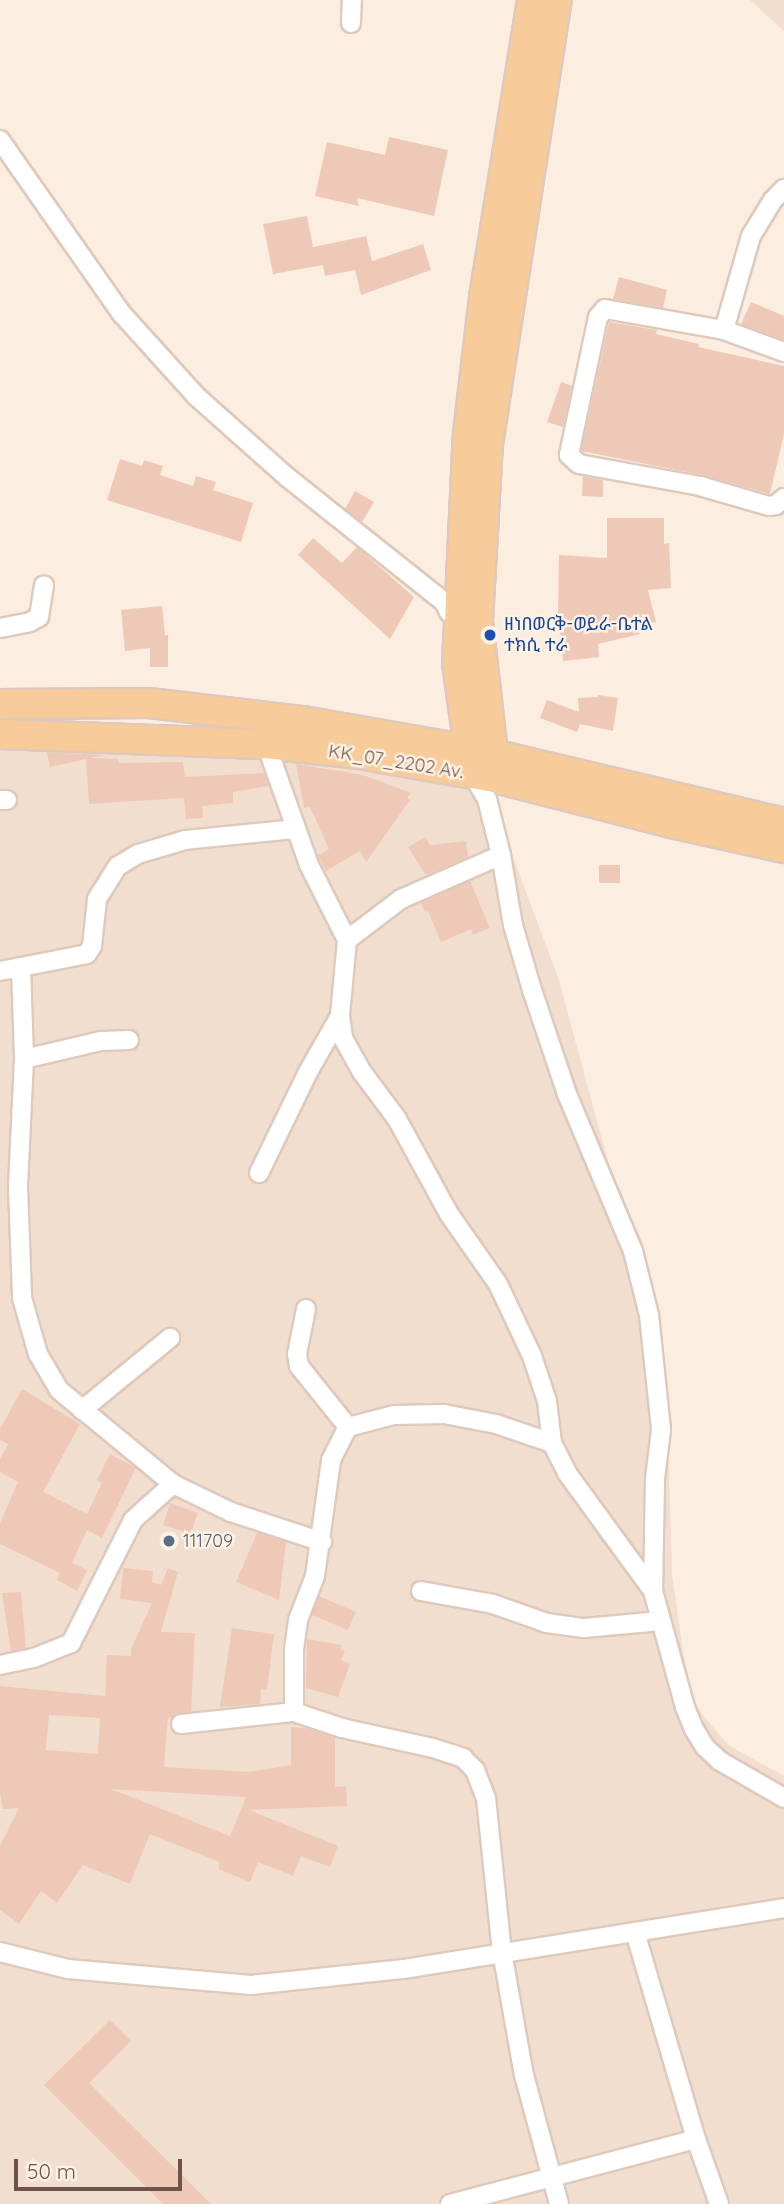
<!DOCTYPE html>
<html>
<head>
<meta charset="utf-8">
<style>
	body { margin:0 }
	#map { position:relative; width:784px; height:2204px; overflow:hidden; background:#fbeddf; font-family:Quicksand,"Noto Sans Ethiopic",sans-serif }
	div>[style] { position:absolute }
	.residential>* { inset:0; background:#f2dece }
	.building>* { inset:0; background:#efc9b8 }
	.roads { filter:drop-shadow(2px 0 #dec9bc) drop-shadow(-2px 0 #dec9bc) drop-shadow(0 2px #dec9bc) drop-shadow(0 -2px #dec9bc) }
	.minor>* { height:18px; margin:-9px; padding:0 9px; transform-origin:9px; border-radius:9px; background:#fff }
	.primary>* { height:28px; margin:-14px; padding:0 14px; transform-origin:14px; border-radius:14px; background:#f7cb9a }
	.dots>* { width:19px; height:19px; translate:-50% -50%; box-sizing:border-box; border:4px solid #fef2e5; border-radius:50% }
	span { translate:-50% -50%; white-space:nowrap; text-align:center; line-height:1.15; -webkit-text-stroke:5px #fef2e5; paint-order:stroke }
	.transit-label { font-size:18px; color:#164399 }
	.left { translate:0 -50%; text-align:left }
	.street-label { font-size:18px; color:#6f5349 }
	.service-label { font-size:18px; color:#4e5e75 }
	.scale { position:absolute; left:14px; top:2159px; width:168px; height:32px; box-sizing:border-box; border:4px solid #6f5349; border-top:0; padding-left:9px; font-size:21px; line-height:24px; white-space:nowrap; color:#6f5349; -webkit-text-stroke:5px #fef2e5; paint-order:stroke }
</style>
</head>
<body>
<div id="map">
	<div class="residential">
		<i style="clip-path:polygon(750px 0,784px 0,784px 31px)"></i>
		<i style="clip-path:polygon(0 734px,125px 736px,485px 783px,558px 977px,629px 1239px,667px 1408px,672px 1574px,690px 1700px,728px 1745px,784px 1776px,784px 2204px,0 2204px)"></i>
	</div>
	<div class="building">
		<i style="clip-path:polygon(389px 137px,448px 150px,434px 216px,357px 198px,359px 206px,315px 196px,327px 142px,385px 155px)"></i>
		<i style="clip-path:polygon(307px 216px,313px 247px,366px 236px,372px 261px,423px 244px,431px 270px,361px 295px,355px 270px,325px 276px,323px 265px,273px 274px,263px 224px)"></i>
		<i style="clip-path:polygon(619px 277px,667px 290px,663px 308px,613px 299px)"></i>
		<i style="clip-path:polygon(751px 302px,784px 316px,784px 340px,741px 324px)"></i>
		<i style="clip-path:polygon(609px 322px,657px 330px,656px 334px,699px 344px,698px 347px,784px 366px,784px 434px,770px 494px,702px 475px,581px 451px)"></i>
		<i style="clip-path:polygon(561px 382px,572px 386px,563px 427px,547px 422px)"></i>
		<i style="clip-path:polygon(120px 459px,142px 466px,144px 460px,163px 466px,160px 475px,193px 486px,196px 476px,216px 482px,213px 490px,253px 503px,241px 542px,107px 500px)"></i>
		<i style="clip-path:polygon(583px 476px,603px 480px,603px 497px,582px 496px)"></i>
		<i style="clip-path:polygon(355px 491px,374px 502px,362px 522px,345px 509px)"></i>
		<i style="clip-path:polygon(607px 518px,664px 518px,664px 544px,669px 543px,671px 588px,648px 590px,656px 622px,638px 626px,640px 634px,598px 644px,599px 657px,563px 661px,558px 612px,559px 555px,607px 558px)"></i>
		<i style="clip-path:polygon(313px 538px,342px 563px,357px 547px,414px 597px,390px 639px,298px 555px)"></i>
		<i style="clip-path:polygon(162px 606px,165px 635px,168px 635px,168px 667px,150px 667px,150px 648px,125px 651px,121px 610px)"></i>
		<i style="clip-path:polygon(598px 695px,618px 698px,613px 731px,580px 724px,577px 732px,540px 718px,547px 700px,579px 712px,578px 698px,598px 697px)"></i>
		<i style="clip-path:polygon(47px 752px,104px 755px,90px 758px,118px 759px,118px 763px,183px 762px,185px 777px,264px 773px,269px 786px,233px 792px,233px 803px,202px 806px,203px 818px,186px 819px,184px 798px,89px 804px,86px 759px,50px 767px)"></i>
		<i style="clip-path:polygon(296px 764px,363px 775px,411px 793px,407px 798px,410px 800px,366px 862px,360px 851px,326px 871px,318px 855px,329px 849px,310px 807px,304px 808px)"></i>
		<i style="clip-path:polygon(425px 837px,430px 845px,466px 841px,468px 857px,426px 875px,408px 847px)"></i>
		<i style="clip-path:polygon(599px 865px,620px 865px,620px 883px,599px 883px)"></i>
		<i style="clip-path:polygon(470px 881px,490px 928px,473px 935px,471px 929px,441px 942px,428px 911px,425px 912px,421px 903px)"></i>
		<i style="clip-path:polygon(22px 1389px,80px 1424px,43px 1492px,87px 1514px,102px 1483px,97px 1480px,110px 1454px,136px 1468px,102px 1538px,87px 1530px,72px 1563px,87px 1570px,77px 1591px,57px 1580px,60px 1573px,0 1544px,0 1523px,18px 1482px,0 1472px,0 1459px,8px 1444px,0 1440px,0 1429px)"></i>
		<i style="clip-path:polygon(170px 1503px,198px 1513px,191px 1534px,163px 1525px)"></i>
		<i style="clip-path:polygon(257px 1533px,286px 1542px,279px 1600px,236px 1582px)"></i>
		<i style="clip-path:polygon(evenodd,123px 1568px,153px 1571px,152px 1582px,161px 1585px,168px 1568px,178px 1572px,161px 1632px,195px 1633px,191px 1712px,168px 1718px,164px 1767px,250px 1772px,291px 1765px,291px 1727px,305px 1728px,335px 1738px,335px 1787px,346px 1786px,347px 1806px,249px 1810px,338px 1846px,330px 1867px,301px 1856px,293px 1876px,258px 1862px,250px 1882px,218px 1869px,220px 1862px,150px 1834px,130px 1884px,83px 1865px,57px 1903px,41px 1891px,19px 1924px,0 1910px,0 1846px,19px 1808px,3px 1809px,0 1793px,0 1686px,105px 1696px,107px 1655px,131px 1656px,131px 1649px,152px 1603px,120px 1599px,123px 1568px,49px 1715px,100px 1718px,98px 1754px,46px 1750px,49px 1715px,123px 1568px,111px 1789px,246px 1797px,230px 1836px,111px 1789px)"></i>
		<i style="clip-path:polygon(21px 1592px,26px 1648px,11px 1651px,2px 1593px)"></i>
		<i style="clip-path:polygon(319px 1596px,356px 1612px,348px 1630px,312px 1615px)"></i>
		<i style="clip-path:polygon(232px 1628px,274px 1634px,267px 1690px,261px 1689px,260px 1704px,220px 1707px)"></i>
		<i style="clip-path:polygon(307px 1639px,342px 1645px,340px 1649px,345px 1651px,341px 1660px,350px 1664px,338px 1697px,306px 1688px)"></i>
		<i style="clip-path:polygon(110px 2020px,131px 2041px,89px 2083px,211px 2204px,163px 2204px,44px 2085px)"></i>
	</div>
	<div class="roads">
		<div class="minor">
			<i style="left:351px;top:23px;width:23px;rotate:-88deg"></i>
			<i style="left:0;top:140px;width:213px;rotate:55deg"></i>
			<i style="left:122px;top:314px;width:110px;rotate:47.9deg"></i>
			<i style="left:196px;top:396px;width:122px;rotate:41.7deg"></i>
			<i style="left:287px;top:477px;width:201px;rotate:38.5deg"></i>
			<i style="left:444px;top:602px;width:11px;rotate:63deg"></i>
			<i style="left:449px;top:612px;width:15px;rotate:23deg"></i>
			<i style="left:724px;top:330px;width:98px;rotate:-74deg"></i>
			<i style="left:751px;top:236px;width:42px;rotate:-58.6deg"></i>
			<i style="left:773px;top:200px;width:16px;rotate:-45deg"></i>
			<i style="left:784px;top:352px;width:64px;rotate:-159.9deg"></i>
			<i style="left:724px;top:330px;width:121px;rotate:-170deg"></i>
			<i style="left:605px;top:309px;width:11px;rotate:131deg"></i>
			<i style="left:598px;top:317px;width:141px;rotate:101.9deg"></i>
			<i style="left:569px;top:455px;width:13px;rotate:42deg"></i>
			<i style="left:579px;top:464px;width:123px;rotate:10.3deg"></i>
			<i style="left:700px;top:486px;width:72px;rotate:16.2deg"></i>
			<i style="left:769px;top:506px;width:7px;rotate:-8deg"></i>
			<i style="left:776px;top:505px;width:11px;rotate:-41deg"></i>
			<i style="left:0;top:628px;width:31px;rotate:-11deg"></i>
			<i style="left:30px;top:622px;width:10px;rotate:-29deg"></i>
			<i style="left:39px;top:617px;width:32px;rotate:-81deg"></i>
			<i style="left:266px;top:744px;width:128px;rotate:70.4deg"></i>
			<i style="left:309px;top:865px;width:84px;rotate:63.1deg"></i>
			<i style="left:347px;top:940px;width:76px;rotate:95.3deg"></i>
			<i style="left:340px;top:1016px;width:22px;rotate:82deg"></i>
			<i style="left:343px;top:1038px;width:39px;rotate:61deg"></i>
			<i style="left:362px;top:1072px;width:59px;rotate:53.3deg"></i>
			<i style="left:397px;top:1119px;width:108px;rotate:61.3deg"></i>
			<i style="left:449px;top:1214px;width:85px;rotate:55deg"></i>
			<i style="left:498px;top:1284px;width:80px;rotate:64.7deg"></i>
			<i style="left:532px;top:1356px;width:47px;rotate:71.6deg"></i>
			<i style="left:547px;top:1401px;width:42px;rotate:83.2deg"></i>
			<i style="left:552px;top:1443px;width:34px;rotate:63deg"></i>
			<i style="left:567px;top:1473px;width:146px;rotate:53.9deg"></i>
			<i style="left:473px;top:775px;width:28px;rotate:60deg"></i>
			<i style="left:487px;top:799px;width:58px;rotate:76deg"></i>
			<i style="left:501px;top:855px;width:71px;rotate:80.3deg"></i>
			<i style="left:513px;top:925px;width:68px;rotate:73.7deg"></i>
			<i style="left:532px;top:990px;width:110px;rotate:71.4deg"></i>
			<i style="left:567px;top:1094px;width:170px;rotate:67.2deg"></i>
			<i style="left:633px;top:1251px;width:66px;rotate:76deg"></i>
			<i style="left:649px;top:1315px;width:116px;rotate:84deg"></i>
			<i style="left:661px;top:1430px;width:49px;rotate:97deg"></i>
			<i style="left:655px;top:1479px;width:112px;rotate:91deg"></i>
			<i style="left:653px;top:1591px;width:120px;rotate:74.6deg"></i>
			<i style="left:685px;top:1707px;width:24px;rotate:68deg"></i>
			<i style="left:694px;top:1729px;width:21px;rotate:59deg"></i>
			<i style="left:705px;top:1747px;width:21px;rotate:43deg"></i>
			<i style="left:720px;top:1761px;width:74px;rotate:30deg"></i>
			<i style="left:0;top:800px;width:7px"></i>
			<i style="left:347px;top:940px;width:68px;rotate:-37.2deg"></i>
			<i style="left:401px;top:899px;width:109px;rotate:-23.7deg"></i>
			<i style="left:21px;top:967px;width:67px;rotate:-11.1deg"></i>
			<i style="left:87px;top:954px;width:9px;rotate:-58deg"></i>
			<i style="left:92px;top:946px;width:47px;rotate:-83.9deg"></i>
			<i style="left:97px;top:899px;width:39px;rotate:-58deg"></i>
			<i style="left:118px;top:866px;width:23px;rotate:-31deg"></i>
			<i style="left:138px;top:854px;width:49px;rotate:-16.6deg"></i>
			<i style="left:185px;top:840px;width:111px;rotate:-5.7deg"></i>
			<i style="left:0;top:971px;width:21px;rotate:-11deg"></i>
			<i style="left:21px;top:967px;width:92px;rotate:88.1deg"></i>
			<i style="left:24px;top:1059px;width:128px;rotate:92.7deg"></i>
			<i style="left:18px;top:1187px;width:111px;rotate:87.9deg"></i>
			<i style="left:22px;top:1298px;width:58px;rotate:74.1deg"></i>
			<i style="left:38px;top:1354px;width:42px;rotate:59.7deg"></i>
			<i style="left:59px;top:1390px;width:148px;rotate:39.5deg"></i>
			<i style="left:173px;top:1484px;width:64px;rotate:25.8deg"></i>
			<i style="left:231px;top:1512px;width:96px;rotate:18.2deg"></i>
			<i style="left:24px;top:1059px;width:79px;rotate:-13.2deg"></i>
			<i style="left:101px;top:1041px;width:28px;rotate:-2deg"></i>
			<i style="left:259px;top:1173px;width:112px;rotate:-64.1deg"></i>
			<i style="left:308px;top:1072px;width:64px;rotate:-60.3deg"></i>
			<i style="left:306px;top:1309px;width:46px;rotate:101.3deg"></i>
			<i style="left:297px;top:1354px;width:12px;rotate:81deg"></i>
			<i style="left:299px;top:1366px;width:78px;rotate:51.2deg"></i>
			<i style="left:82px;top:1410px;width:114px;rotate:-39.3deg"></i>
			<i style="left:421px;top:1591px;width:73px;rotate:10.2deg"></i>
			<i style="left:493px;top:1604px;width:57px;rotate:19.4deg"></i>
			<i style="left:547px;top:1623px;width:37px;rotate:8deg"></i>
			<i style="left:584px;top:1628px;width:77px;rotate:-5.2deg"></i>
			<i style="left:0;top:1665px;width:35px;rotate:-12deg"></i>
			<i style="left:34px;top:1658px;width:40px;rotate:-22deg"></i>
			<i style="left:71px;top:1643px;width:138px;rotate:-63.2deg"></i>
			<i style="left:133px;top:1520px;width:54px;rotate:-42deg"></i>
			<i style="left:294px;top:1712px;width:63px;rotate:-90deg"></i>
			<i style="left:294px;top:1649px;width:29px;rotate:-82deg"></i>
			<i style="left:298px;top:1620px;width:47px;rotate:-68.9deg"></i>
			<i style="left:315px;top:1576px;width:117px;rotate:-82.1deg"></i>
			<i style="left:331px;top:1460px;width:37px;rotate:-63deg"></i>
			<i style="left:348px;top:1427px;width:48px;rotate:-14.6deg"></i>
			<i style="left:394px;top:1415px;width:50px;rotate:-1.1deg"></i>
			<i style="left:444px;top:1414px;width:53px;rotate:10.9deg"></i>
			<i style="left:496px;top:1424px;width:59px;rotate:18.7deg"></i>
			<i style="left:181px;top:1724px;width:114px;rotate:-6.1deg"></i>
			<i style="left:294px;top:1712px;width:51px;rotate:18.4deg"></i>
			<i style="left:342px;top:1728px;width:93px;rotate:12.4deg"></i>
			<i style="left:433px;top:1748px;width:32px;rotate:18deg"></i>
			<i style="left:463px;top:1758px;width:17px;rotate:45deg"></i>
			<i style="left:475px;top:1770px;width:30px;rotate:69deg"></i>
			<i style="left:486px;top:1798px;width:155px;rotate:84.1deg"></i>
			<i style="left:502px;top:1952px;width:125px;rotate:79.9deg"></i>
			<i style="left:524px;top:2075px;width:134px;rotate:74.8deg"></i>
			<i style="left:635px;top:1932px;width:216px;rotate:73.6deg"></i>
			<i style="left:0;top:1952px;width:70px;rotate:14deg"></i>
			<i style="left:68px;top:1969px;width:184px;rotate:5deg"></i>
			<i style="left:251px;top:1985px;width:154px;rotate:-6deg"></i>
			<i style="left:404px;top:1969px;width:385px;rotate:-9.1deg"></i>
			<i style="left:450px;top:2204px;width:254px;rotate:-14.8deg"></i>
			<i style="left:696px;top:2139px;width:69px;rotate:70.5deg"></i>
		</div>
		<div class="primary">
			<i style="left:0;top:704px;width:149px;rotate:-0.4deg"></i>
			<i style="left:149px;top:703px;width:155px;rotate:6.7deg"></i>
			<i style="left:303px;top:721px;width:193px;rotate:9.9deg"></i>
			<i style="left:493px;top:754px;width:299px;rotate:13.3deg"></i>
			<i style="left:0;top:734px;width:266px;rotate:2.2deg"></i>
			<i style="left:266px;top:744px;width:94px;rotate:6.1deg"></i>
			<i style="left:359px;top:754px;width:138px;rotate:10deg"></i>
			<i style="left:495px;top:778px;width:182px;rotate:14.3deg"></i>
			<i style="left:671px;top:823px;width:116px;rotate:12.5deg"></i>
			<i style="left:472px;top:768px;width:105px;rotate:-98.2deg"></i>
			<i style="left:457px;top:664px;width:230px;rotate:-87.3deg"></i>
			<i style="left:468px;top:434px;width:138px;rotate:-83.3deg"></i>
			<i style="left:484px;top:297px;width:301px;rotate:-80.8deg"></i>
			<i style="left:495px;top:771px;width:151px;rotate:-96.5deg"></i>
			<i style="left:478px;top:621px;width:177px;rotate:-86.8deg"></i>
			<i style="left:488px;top:444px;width:449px;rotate:-81.2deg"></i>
		</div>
	</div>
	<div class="dots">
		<i style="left:490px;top:635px;background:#1a4fb4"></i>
		<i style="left:169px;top:1541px;background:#5c6f8a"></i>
	</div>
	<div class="transit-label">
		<span class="left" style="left:504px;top:635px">ዘነበወርቅ-ወይራ-ቤተል<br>ተክሲ ተራ</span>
	</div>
	<div class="street-label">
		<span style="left:396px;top:762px;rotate:9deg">KK_07_2202 Av.</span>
	</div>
	<div class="service-label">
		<span class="left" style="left:183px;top:1541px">111709</span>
	</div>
	<div class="scale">50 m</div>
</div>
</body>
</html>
